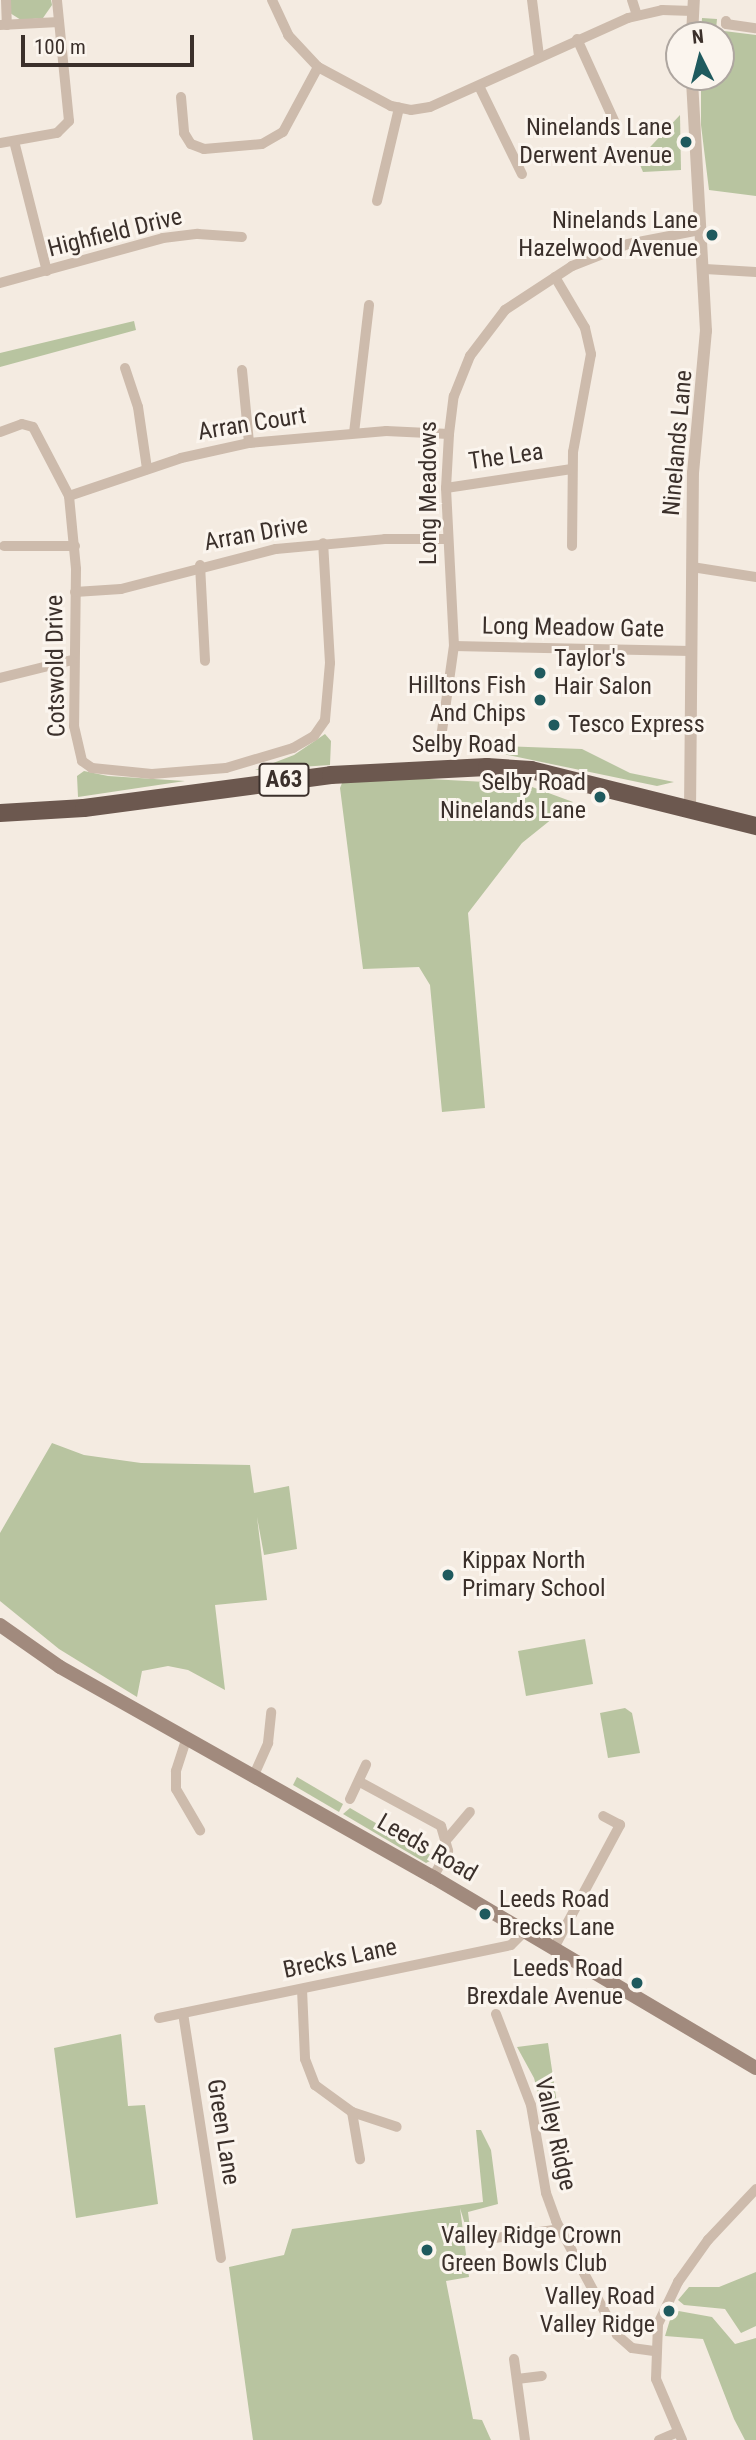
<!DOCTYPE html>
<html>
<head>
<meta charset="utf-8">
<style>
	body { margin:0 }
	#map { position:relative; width:756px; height:2440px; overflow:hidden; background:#f4ebe1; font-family:"Roboto Condensed",sans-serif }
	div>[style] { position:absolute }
	.green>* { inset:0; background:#b8c4a0 }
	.minor>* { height:10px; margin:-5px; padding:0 5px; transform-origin:5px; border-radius:5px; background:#cdbbac }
	.tertiary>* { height:12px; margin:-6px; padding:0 6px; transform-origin:6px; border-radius:6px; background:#cdbbac }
	.secondary>* { height:14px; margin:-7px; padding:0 7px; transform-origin:7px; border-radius:7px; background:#a18a7d }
	.trunk>* { height:18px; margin:-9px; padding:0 9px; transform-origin:9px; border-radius:9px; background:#6c584f }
	.dots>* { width:19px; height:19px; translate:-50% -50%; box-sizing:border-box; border:4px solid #fbf5ee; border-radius:50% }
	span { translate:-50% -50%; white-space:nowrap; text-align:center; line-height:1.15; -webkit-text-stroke:6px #fbf5ee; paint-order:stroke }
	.shield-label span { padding:2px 5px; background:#fbf5ee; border:2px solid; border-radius:5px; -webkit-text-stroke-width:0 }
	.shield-label { font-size:23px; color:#3b302b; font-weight:700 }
	.poi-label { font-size:24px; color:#3b302b }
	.right { translate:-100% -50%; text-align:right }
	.left { translate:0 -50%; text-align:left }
	.street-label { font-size:24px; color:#3b302b }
	.north { position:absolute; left:665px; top:21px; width:70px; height:70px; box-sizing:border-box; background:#fbf5ee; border:2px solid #aea6a0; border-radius:50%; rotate:354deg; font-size:19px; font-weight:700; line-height:28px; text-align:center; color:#3b302b }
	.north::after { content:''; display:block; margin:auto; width:24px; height:32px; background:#1f5a5e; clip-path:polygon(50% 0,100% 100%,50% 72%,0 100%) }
	.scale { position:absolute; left:21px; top:35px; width:173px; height:32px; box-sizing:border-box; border:4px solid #3b302b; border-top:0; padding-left:9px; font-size:21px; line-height:24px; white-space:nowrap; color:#3b302b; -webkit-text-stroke:5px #fbf5ee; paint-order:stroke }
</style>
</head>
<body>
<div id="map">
	<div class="green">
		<i style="clip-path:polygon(9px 0,51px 0,52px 5px,43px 18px,21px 20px,10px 13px)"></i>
		<i style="clip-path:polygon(702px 18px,717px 19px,716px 30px,756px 35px,756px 196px,709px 190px,701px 125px,701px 77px,721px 77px,721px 35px,701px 35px)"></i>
		<i style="clip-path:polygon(680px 115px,681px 170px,643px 172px,638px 160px)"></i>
		<i style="clip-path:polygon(134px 321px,136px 330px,0 367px,0 353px)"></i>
		<i style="clip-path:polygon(325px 734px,331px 741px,330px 765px,255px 770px,294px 755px)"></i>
		<i style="clip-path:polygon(503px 746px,582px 749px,630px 773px,674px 782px,657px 786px,503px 754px)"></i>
		<i style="clip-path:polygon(84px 771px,108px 776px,185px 781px,78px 797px,77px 776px)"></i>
		<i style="clip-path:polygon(410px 778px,524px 784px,573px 802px,522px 843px,468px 913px,485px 1108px,442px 1112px,430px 985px,419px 967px,363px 969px,340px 788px,342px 783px)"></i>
		<i style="clip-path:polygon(52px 1443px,84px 1455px,141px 1463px,250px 1465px,254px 1493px,289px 1486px,297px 1549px,264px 1555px,257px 1517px,267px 1600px,215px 1605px,225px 1690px,188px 1670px,168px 1666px,142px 1671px,137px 1697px,59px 1649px,0 1601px,0 1533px)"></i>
		<i style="clip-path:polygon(585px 1639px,593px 1684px,526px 1696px,518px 1651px)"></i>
		<i style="clip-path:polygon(625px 1708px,632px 1713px,640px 1753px,608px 1758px,600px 1713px)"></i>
		<i style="clip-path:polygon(297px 1777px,343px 1804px,339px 1812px,293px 1785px)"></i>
		<i style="clip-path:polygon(350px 1808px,436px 1858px,426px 1863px,343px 1814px)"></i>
		<i style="clip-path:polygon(121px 2034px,128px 2106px,145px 2105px,158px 2204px,76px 2218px,54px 2048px)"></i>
		<i style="clip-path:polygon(548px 2043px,559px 2117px,545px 2119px,534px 2078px,517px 2047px)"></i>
		<i style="clip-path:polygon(476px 2130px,481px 2130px,491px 2150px,498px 2204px,468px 2212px,470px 2228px,466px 2228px,460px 2208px,469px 2277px,446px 2281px,473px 2419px,482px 2420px,491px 2440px,253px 2440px,229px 2267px,284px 2255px,292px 2229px,483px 2202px)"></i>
		<i style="clip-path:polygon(756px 2272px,756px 2326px,741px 2333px,725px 2309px,684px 2305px,678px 2300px,689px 2287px,719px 2287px)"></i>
		<i style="clip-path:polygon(673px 2310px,712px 2317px,735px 2344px,756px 2338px,756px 2440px,745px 2440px,734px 2419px,703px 2339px,665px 2336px)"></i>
	</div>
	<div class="minor">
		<i style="left:6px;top:0;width:25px;rotate:88deg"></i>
		<i style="left:272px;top:0;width:38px;rotate:65deg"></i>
		<i style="left:288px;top:35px;width:44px;rotate:46.8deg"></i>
		<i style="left:318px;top:67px;width:83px;rotate:28.1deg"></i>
		<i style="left:391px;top:106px;width:20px;rotate:11deg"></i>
		<i style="left:411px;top:110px;width:19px;rotate:-9deg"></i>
		<i style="left:430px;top:107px;width:217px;rotate:-24.2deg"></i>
		<i style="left:628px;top:18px;width:35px;rotate:-13deg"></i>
		<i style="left:662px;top:10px;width:31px;rotate:2deg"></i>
		<i style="left:532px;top:0;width:56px;rotate:82.9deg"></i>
		<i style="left:632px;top:0;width:16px;rotate:72deg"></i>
		<i style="left:726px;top:21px;width:3px;rotate:90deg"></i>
		<i style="left:726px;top:24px;width:30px;rotate:8deg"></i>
		<i style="left:0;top:25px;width:59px;rotate:-2.9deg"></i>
		<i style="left:577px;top:39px;width:97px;rotate:65.6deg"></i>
		<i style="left:479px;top:86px;width:98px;rotate:64deg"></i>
		<i style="left:181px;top:97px;width:36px;rotate:85deg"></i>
		<i style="left:184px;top:133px;width:13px;rotate:58deg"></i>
		<i style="left:191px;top:144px;width:14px;rotate:21deg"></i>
		<i style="left:204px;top:149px;width:58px;rotate:-4.9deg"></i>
		<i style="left:262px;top:144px;width:24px;rotate:-30deg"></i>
		<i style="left:283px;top:132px;width:74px;rotate:-61.7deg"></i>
		<i style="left:14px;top:141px;width:134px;rotate:75.8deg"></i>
		<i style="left:0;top:143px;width:58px;rotate:-10deg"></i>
		<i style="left:57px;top:133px;width:17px;rotate:-45deg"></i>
		<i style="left:69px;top:121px;width:122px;rotate:-95.7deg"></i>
		<i style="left:377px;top:201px;width:96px;rotate:-76.7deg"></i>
		<i style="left:705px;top:269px;width:51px;rotate:3.4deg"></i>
		<i style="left:555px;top:277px;width:59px;rotate:59.5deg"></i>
		<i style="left:585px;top:328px;width:27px;rotate:77deg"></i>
		<i style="left:591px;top:354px;width:100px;rotate:100.4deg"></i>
		<i style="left:573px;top:452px;width:94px;rotate:90.6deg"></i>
		<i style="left:0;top:283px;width:169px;rotate:-15.4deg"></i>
		<i style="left:163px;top:238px;width:35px;rotate:-7deg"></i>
		<i style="left:198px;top:234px;width:44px;rotate:3.9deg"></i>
		<i style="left:125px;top:368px;width:41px;rotate:71.6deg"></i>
		<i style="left:138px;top:407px;width:63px;rotate:81.7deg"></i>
		<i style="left:242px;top:370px;width:73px;rotate:84.5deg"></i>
		<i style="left:0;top:432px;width:23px;rotate:-20deg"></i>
		<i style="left:22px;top:424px;width:11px;rotate:15deg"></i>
		<i style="left:33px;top:427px;width:78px;rotate:62.4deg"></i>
		<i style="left:69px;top:496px;width:73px;rotate:84.5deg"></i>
		<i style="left:76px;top:569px;width:157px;rotate:90.7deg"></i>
		<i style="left:74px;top:726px;width:36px;rotate:77deg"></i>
		<i style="left:82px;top:761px;width:12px;rotate:35deg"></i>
		<i style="left:92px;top:768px;width:60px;rotate:5.7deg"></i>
		<i style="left:152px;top:774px;width:74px;rotate:-4.6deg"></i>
		<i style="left:226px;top:768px;width:70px;rotate:-16.6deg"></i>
		<i style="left:293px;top:748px;width:24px;rotate:-30deg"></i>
		<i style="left:314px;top:736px;width:19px;rotate:-55deg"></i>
		<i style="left:325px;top:720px;width:57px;rotate:-85deg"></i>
		<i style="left:330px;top:663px;width:120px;rotate:-93.3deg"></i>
		<i style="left:354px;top:433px;width:129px;rotate:-83.3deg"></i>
		<i style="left:446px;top:488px;width:127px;rotate:-8.6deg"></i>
		<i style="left:69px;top:496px;width:118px;rotate:-18.7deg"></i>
		<i style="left:181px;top:458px;width:70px;rotate:-12.4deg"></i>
		<i style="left:249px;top:443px;width:138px;rotate:-5deg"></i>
		<i style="left:386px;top:431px;width:63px;rotate:2.7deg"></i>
		<i style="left:4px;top:546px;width:71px"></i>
		<i style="left:200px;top:565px;width:96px;rotate:87deg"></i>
		<i style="left:692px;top:567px;width:65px;rotate:8.9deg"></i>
		<i style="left:75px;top:592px;width:46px;rotate:-3.7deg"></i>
		<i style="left:121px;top:589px;width:160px;rotate:-14.5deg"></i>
		<i style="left:276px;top:549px;width:109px;rotate:-5.2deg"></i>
		<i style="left:385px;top:539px;width:62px"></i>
		<i style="left:454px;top:646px;width:237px;rotate:1.2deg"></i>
		<i style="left:0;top:678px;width:74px;rotate:-14deg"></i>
		<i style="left:441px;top:738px;width:93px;rotate:-82deg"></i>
		<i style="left:454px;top:646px;width:158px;rotate:-92.9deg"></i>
		<i style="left:446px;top:488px;width:54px;rotate:-86.8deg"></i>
		<i style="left:449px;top:434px;width:38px;rotate:-83deg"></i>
		<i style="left:454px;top:396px;width:43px;rotate:-68.2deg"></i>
		<i style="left:470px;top:356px;width:58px;rotate:-52.7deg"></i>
		<i style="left:505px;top:310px;width:80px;rotate:-33.3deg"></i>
		<i style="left:572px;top:266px;width:60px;rotate:-21.4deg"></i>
		<i style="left:628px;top:244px;width:73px;rotate:-11deg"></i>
		<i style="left:187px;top:1737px;width:36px;rotate:108deg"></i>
		<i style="left:176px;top:1771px;width:18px;rotate:90deg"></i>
		<i style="left:176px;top:1789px;width:48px;rotate:59.7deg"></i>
		<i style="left:254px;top:1775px;width:35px;rotate:-66deg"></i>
		<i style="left:268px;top:1743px;width:31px;rotate:-84deg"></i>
		<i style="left:360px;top:1782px;width:92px;rotate:28.5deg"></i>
		<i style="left:441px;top:1826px;width:26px;rotate:74deg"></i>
		<i style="left:448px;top:1851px;width:30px;rotate:120deg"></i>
		<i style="left:350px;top:1799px;width:38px;rotate:-65deg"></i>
		<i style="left:448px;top:1838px;width:34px;rotate:-50deg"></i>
		<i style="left:554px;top:1948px;width:140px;rotate:-61.8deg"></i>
		<i style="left:620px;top:1825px;width:19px;rotate:-152deg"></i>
		<i style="left:302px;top:1989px;width:70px;rotate:87.5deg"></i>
		<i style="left:305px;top:2059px;width:28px;rotate:69deg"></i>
		<i style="left:315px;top:2085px;width:46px;rotate:36.1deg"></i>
		<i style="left:352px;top:2112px;width:47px;rotate:18.4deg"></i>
		<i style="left:183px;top:2013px;width:248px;rotate:81.2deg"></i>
		<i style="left:496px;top:2014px;width:97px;rotate:69deg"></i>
		<i style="left:531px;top:2105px;width:89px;rotate:80.3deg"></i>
		<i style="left:546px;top:2193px;width:30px;rotate:70deg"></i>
		<i style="left:556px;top:2221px;width:129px;rotate:61.8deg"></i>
		<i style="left:617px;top:2335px;width:20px;rotate:41deg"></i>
		<i style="left:632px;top:2348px;width:22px;rotate:8deg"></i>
		<i style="left:159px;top:2018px;width:359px;rotate:-11.7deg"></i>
		<i style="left:511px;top:1945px;width:18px;rotate:-45deg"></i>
		<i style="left:352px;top:2112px;width:48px;rotate:80.3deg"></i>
		<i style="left:480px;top:2240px;width:82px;rotate:-7.7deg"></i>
		<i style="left:514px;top:2359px;width:82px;rotate:82.3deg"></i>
		<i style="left:517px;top:2379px;width:25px;rotate:-7deg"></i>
		<i style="left:659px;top:2440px;width:21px;rotate:-23deg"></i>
		<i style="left:682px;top:2440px;width:66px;rotate:-113.1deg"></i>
		<i style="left:656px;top:2379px;width:55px;rotate:-87.9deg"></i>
		<i style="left:658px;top:2324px;width:47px;rotate:-64.5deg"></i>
		<i style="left:678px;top:2282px;width:52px;rotate:-54.5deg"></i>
		<i style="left:708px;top:2240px;width:70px;rotate:-46.7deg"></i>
	</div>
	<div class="tertiary">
		<i style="left:692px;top:35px;width:35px;rotate:-87deg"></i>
		<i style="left:690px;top:812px;width:339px;rotate:-89.5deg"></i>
		<i style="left:693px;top:473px;width:143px;rotate:-84.8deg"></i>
		<i style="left:706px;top:331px;width:254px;rotate:-93.2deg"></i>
	</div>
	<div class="secondary">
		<i style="left:0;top:1625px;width:73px;rotate:35deg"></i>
		<i style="left:60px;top:1667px;width:428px;rotate:29.4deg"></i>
		<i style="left:433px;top:1877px;width:375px;rotate:30.6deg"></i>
	</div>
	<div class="trunk">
		<i style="left:0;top:813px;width:84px;rotate:-3.4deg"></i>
		<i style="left:84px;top:808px;width:249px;rotate:-7.6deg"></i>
		<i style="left:331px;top:775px;width:156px;rotate:-2.9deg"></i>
		<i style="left:487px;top:767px;width:44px;rotate:3.9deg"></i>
		<i style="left:531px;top:770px;width:232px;rotate:14deg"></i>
	</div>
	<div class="dots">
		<i style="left:686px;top:142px;background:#1f5a5e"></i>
		<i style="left:712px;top:235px;background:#1f5a5e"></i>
		<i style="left:540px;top:673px;background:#1f5a5e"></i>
		<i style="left:540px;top:700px;background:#1f5a5e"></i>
		<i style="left:554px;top:725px;background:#1f5a5e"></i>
		<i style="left:600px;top:797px;background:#1f5a5e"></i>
		<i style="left:448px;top:1575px;background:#1f5a5e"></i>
		<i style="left:485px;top:1914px;background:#1f5a5e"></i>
		<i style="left:637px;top:1983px;background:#1f5a5e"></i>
		<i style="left:427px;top:2250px;background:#1f5a5e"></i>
		<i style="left:669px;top:2311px;background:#1f5a5e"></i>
	</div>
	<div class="shield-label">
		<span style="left:284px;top:780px">A63</span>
	</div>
	<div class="poi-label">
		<span class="right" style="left:672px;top:142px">Ninelands Lane<br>Derwent Avenue</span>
		<span class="right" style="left:698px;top:235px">Ninelands Lane<br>Hazelwood Avenue</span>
		<span class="left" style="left:554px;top:673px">Taylor's<br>Hair Salon</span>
		<span class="right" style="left:526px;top:700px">Hilltons Fish<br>And Chips</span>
		<span class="left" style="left:568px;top:725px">Tesco Express</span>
		<span class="right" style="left:586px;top:797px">Selby Road<br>Ninelands Lane</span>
		<span class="left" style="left:462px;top:1575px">Kippax North<br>Primary School</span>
		<span class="left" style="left:499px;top:1914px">Leeds Road<br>Brecks Lane</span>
		<span class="right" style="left:623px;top:1983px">Leeds Road<br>Brexdale Avenue</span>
		<span class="left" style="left:441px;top:2250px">Valley Ridge Crown<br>Green Bowls Club</span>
		<span class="right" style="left:655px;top:2311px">Valley Road<br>Valley Ridge</span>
	</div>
	<div class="street-label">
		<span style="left:115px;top:233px;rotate:-14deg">Highfield Drive</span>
		<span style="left:252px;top:424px;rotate:-9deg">Arran Court</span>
		<span style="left:678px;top:443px;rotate:-85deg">Ninelands Lane</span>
		<span style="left:506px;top:457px;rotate:-8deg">The Lea</span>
		<span style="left:429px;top:493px;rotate:-90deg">Long Meadows</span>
		<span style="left:256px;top:534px;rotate:-10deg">Arran Drive</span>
		<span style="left:573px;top:628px;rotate:1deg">Long Meadow Gate</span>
		<span style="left:56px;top:666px;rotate:-91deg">Cotswold Drive</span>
		<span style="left:464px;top:745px">Selby Road</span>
		<span style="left:427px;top:1848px;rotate:30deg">Leeds Road</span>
		<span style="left:340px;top:1959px;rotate:-12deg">Brecks Lane</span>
		<span style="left:223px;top:2132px;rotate:81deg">Green Lane</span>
		<span style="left:555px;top:2134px;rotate:77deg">Valley Ridge</span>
	</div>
	<div class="north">N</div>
	<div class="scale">100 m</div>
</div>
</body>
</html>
